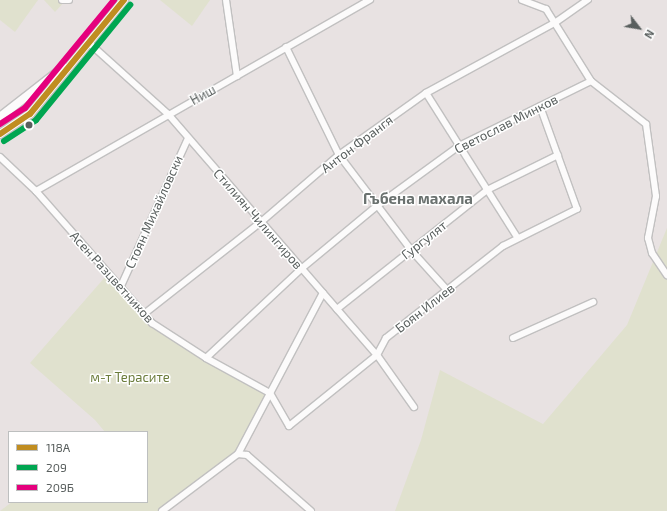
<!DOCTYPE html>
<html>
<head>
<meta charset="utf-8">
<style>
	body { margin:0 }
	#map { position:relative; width:667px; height:511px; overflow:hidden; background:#e8e2e2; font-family:"Exo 2",sans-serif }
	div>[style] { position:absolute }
	.green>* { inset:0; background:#e0e1ce }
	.roads { filter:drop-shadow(1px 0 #c1c0c0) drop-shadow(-1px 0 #c1c0c0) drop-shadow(0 1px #c1c0c0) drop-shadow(0 -1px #c1c0c0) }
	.minor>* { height:6px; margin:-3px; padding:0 3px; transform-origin:3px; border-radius:3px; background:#fcfbfb }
	.tertiary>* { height:8px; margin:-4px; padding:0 4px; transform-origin:4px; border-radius:4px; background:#fcfbfb }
	.bus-1>* { height:6px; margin:-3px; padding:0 3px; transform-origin:3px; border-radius:3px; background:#c08d21 }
	.bus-2>* { height:6px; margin:-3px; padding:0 3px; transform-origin:3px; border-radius:3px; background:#00a651 }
	.bus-3>* { height:6px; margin:-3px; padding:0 3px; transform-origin:3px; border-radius:3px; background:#e5007d }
	.dots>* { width:11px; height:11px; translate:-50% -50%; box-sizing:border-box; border:2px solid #fff; border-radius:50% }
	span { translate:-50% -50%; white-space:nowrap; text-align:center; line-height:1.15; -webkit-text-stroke:3px #fff; paint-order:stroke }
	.street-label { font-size:13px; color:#595f5e }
	.park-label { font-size:13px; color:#6b7c3b }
	.quarter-label { font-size:15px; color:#6a716f; font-weight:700 }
	.legend { position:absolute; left:8px; top:431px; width:140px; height:72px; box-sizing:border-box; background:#fff; border:1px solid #bdbfbf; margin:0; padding:5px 7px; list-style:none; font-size:12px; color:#595f5e }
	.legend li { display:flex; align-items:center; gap:8px; height:20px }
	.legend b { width:20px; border:1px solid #bdbfbf }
	.north { position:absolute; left:619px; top:8px; width:40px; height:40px; -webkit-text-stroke:3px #fff; paint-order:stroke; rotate:121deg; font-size:11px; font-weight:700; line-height:16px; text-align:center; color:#595f5e }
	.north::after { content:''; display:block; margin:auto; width:14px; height:18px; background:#595f5e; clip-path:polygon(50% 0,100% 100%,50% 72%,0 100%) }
</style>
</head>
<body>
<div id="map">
	<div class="green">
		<i style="clip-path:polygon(0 0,38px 0,15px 32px,0 20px)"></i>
		<i style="clip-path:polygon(44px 0,66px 0,55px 12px)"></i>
		<i style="clip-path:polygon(160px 0,210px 0,192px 26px)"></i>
		<i style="clip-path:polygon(667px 228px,667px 511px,395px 511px,421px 440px,440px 370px,543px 424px,627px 325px)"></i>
		<i style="clip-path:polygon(106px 276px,149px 325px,267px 394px,236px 454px,158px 511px,0 511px,12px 502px,147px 502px,147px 432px,105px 432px,95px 420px,30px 363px)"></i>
	</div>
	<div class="roads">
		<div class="minor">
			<i style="left:62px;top:0;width:7px"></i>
			<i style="left:226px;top:0;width:77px;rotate:81.8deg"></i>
			<i style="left:522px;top:0;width:26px;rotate:21deg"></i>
			<i style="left:546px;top:9px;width:85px;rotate:58deg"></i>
			<i style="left:591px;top:81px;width:70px;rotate:38deg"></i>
			<i style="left:646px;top:124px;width:73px;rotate:82.1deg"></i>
			<i style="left:656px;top:196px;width:43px;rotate:100.8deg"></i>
			<i style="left:648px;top:238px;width:16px;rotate:75deg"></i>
			<i style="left:652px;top:253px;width:27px;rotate:56deg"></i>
			<i style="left:88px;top:42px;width:108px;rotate:42deg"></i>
			<i style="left:168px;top:114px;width:319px;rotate:49.1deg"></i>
			<i style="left:377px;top:355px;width:64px;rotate:54.6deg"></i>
			<i style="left:286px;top:47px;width:120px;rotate:63.9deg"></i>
			<i style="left:339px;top:155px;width:119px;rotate:52.8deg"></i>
			<i style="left:411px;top:250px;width:54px;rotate:48deg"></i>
			<i style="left:426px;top:93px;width:170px;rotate:57.7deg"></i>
			<i style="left:0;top:157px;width:50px;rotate:43.4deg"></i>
			<i style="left:36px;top:191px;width:176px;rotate:48.7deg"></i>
			<i style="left:152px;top:323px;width:64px;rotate:32.9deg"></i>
			<i style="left:206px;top:358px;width:73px;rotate:28.7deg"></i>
			<i style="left:270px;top:393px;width:38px;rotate:60deg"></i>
			<i style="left:289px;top:426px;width:113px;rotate:-38.9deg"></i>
			<i style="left:377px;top:355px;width:19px;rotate:-62deg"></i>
			<i style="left:386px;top:338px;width:149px;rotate:-38.2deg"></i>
			<i style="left:503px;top:246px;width:83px;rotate:-26.6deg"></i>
			<i style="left:577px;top:209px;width:109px;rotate:-109.8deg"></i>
			<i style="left:36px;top:191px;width:385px;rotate:-29.8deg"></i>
			<i style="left:121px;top:286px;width:162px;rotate:-65.6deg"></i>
			<i style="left:337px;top:309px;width:191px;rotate:-38.4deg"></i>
			<i style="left:487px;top:190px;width:79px;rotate:-26.2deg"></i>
			<i style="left:144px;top:314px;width:149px;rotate:-38.2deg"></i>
			<i style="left:261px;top:222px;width:103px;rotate:-40.7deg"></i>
			<i style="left:339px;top:155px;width:107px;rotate:-35.5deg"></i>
			<i style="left:426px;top:93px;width:148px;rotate:-28.6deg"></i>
			<i style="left:556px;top:22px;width:39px;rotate:-35deg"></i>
			<i style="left:513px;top:338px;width:88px;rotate:-24.2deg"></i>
			<i style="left:206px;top:358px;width:130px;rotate:-43.1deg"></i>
			<i style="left:301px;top:269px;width:100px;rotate:-39.7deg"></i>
			<i style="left:378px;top:205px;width:100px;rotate:-36.1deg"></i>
			<i style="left:459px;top:146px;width:147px;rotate:-26.2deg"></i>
			<i style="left:238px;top:454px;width:9px;rotate:6deg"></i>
			<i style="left:247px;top:455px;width:85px;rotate:41.2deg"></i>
			<i style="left:162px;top:511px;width:95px;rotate:-36.9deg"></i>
			<i style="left:238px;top:454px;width:182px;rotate:-62.2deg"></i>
		</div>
		<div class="tertiary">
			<i style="left:0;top:117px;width:81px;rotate:-38deg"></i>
			<i style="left:0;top:134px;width:36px;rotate:-34deg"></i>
			<i style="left:30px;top:114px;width:148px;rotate:-50.5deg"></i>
		</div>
	</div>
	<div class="bus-1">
		<i style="left:0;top:134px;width:36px;rotate:-34deg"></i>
		<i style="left:30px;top:114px;width:148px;rotate:-50.5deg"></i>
	</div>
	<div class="bus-2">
		<i style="left:4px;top:141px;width:38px;rotate:-33deg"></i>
		<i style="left:36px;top:120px;width:149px;rotate:-50.7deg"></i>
	</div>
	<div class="bus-3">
		<i style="left:0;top:124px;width:30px;rotate:-33deg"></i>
		<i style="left:25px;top:108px;width:140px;rotate:-50.5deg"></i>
	</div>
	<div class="dots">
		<i style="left:29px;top:125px;background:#595f5e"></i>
	</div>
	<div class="street-label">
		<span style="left:203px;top:95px;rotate:-29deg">Ниш</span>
		<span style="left:506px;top:124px;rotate:-27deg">Светослав Минков</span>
		<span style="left:357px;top:144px;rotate:-37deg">Антон Франгя</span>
		<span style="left:154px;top:212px;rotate:-66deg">Стоян Михайловски</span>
		<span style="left:258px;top:219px;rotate:49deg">Стилиян Чилингиров</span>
		<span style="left:424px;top:240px;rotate:-38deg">Гургулят</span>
		<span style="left:112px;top:277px;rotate:48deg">Асен Разцветников</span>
		<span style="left:425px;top:308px;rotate:-38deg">Боян Илиев</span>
	</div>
	<div class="park-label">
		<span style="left:130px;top:377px">м-т Терасите</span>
	</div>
	<div class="quarter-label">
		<span style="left:418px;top:199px">Гъбена махала</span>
	</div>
	<ul class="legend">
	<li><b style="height:5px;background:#c08d21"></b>118А</li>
	<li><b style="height:5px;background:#00a651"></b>209</li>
	<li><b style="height:5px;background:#e5007d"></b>209Б</li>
	</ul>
	<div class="north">N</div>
</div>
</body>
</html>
